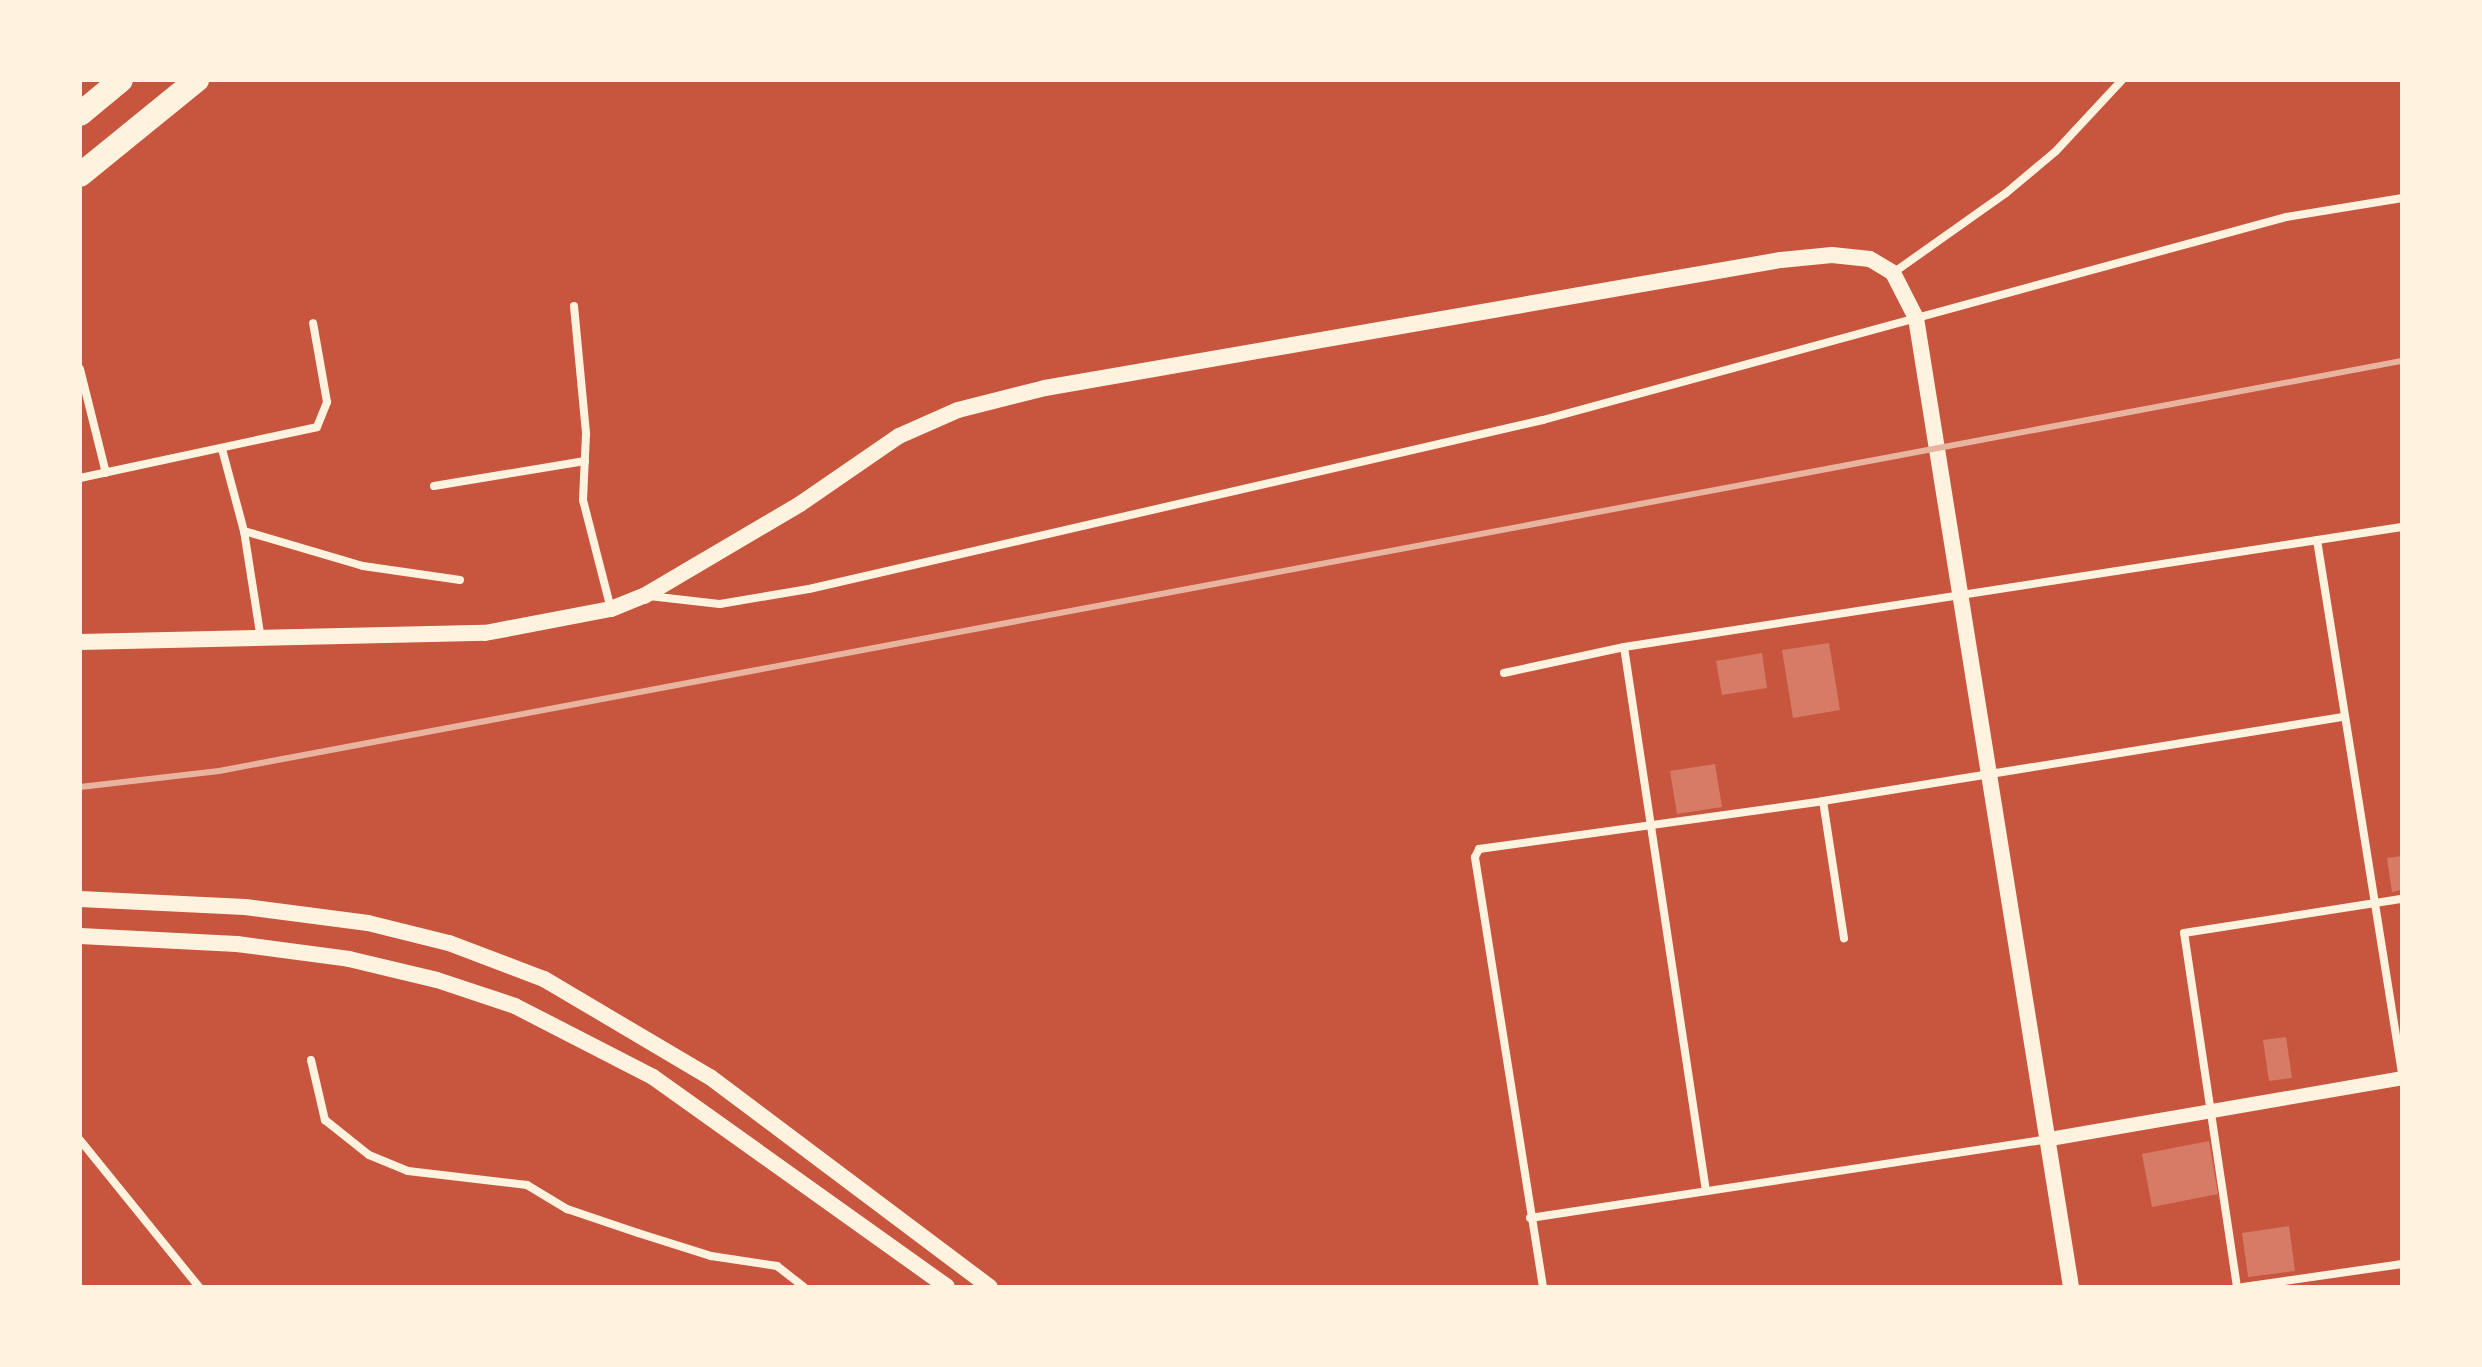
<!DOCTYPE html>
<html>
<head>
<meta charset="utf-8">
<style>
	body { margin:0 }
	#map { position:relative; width:2482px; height:1367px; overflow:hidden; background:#c8553d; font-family:Overpass,sans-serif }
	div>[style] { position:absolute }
	.building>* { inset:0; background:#d67c66 }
	.minor>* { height:8px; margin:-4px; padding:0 4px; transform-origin:4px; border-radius:4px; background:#fff3e0 }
	.tertiary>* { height:14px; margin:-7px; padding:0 7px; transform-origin:7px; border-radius:7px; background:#fff3e0 }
	.secondary>* { height:16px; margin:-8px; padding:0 8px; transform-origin:8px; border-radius:8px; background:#fff3e0 }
	.motorway>* { height:24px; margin:-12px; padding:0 12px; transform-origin:12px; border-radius:12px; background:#fff3e0 }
	.rail>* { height:6px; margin:-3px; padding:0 3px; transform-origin:3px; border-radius:3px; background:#e9b49f }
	span { translate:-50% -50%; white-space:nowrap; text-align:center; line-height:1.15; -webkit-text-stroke:7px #fff3e0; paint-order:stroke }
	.frame { position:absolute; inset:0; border:82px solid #fff3e0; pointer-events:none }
</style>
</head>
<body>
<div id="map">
	<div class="building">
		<i style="clip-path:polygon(1829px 643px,1840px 710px,1793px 718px,1782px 650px)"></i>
		<i style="clip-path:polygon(1762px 653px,1767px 688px,1722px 695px,1716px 661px)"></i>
		<i style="clip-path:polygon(1715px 764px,1722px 807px,1677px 814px,1670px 771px)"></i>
		<i style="clip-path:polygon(2402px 856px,2402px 890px,2392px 892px,2387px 858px)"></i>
		<i style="clip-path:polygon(2286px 1037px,2292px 1078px,2269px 1081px,2263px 1040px)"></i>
		<i style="clip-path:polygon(2209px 1141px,2218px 1194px,2152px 1207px,2142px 1154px)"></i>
		<i style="clip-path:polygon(2289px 1226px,2295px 1271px,2248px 1277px,2242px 1233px)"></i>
	</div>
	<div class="minor">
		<i style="left:1893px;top:273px;width:138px;rotate:-35.3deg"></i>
		<i style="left:2006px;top:193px;width:65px;rotate:-40deg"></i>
		<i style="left:2056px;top:151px;width:97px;rotate:-47.1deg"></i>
		<i style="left:574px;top:306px;width:129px;rotate:84.6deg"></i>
		<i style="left:586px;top:434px;width:66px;rotate:92.6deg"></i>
		<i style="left:583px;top:500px;width:113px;rotate:75.6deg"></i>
		<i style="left:80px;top:369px;width:107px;rotate:76deg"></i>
		<i style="left:222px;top:449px;width:85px;rotate:75deg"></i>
		<i style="left:244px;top:531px;width:110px;rotate:81.1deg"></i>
		<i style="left:80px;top:478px;width:242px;rotate:-12.1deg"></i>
		<i style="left:317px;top:427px;width:27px;rotate:-68deg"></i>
		<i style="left:327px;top:402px;width:80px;rotate:-100deg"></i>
		<i style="left:434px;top:486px;width:153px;rotate:-9.4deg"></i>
		<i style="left:244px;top:531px;width:124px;rotate:16.4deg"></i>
		<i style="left:363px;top:566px;width:98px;rotate:8.2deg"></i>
		<i style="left:2317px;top:540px;width:540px;rotate:80.94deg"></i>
		<i style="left:649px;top:596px;width:71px;rotate:6.4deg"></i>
		<i style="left:720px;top:604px;width:90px;rotate:-9.6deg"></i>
		<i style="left:809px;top:589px;width:753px;rotate:-12.97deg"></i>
		<i style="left:1543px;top:420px;width:770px;rotate:-15.28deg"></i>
		<i style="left:2286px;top:217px;width:118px;rotate:-9.3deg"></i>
		<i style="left:1624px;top:647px;width:550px;rotate:81.43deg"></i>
		<i style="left:1504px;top:673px;width:123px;rotate:-12.2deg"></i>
		<i style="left:1624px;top:647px;width:787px;rotate:-8.77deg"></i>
		<i style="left:1823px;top:801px;width:139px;rotate:81.3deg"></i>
		<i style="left:311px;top:1060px;width:62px;rotate:76.9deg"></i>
		<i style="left:325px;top:1120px;width:56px;rotate:38.5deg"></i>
		<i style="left:369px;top:1155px;width:42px;rotate:22.3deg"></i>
		<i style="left:408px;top:1171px;width:120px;rotate:6.7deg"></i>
		<i style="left:527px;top:1185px;width:47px;rotate:31deg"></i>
		<i style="left:567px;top:1209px;width:75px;rotate:18.7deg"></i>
		<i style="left:638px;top:1233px;width:77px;rotate:17.5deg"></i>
		<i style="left:711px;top:1256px;width:67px;rotate:8.6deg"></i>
		<i style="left:777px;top:1266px;width:34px;rotate:38deg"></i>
		<i style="left:80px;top:1140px;width:189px;rotate:51deg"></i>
		<i style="left:1530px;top:1218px;width:525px;rotate:-8.65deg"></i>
		<i style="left:1543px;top:1287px;width:435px;rotate:-99deg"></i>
		<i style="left:1475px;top:857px;width:9px;rotate:-63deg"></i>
		<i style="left:1479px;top:849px;width:347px;rotate:-7.9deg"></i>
		<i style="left:1823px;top:801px;width:527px;rotate:-9.18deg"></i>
		<i style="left:2237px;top:1287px;width:358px;rotate:-98.5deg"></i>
		<i style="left:2184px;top:933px;width:221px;rotate:-8.9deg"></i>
		<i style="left:2243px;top:1287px;width:161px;rotate:-8.2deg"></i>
	</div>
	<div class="tertiary">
		<i style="left:2050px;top:1139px;width:357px;rotate:-9.8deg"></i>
	</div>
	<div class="secondary">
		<i style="left:80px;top:642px;width:405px;rotate:-1.3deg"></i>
		<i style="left:485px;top:633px;width:128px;rotate:-10.8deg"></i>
		<i style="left:611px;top:609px;width:35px;rotate:-22deg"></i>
		<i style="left:644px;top:596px;width:181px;rotate:-30.5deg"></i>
		<i style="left:800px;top:504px;width:120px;rotate:-34.5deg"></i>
		<i style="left:899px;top:436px;width:64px;rotate:-23.8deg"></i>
		<i style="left:958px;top:410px;width:90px;rotate:-14.2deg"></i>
		<i style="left:1045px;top:388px;width:747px;rotate:-9.87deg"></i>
		<i style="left:1781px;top:260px;width:51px;rotate:-5.6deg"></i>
		<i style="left:1832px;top:255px;width:38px;rotate:6deg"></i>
		<i style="left:1870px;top:259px;width:27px;rotate:31deg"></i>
		<i style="left:1893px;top:273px;width:51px;rotate:62.9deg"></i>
		<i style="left:1916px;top:318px;width:981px;rotate:80.91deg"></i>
		<i style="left:80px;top:899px;width:165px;rotate:2.8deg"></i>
		<i style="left:245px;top:907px;width:124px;rotate:7.4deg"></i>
		<i style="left:368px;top:923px;width:83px;rotate:13.9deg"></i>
		<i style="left:449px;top:943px;width:102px;rotate:20.8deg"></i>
		<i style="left:544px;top:979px;width:193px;rotate:30.6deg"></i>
		<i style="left:710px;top:1077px;width:350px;rotate:36.9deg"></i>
		<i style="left:80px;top:936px;width:157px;rotate:2.9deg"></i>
		<i style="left:237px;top:944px;width:113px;rotate:7.6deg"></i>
		<i style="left:349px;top:959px;width:90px;rotate:13.4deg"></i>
		<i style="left:437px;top:980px;width:82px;rotate:18.4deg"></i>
		<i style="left:515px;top:1006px;width:155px;rotate:27.2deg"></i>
		<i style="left:653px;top:1077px;width:361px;rotate:35.5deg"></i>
	</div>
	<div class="motorway">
		<i style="left:80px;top:114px;width:53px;rotate:-39.7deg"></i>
		<i style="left:80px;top:175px;width:151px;rotate:-39.1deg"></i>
	</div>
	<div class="rail">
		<i style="left:80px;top:787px;width:140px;rotate:-6.6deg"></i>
		<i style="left:219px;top:771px;width:2221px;rotate:-10.64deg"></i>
	</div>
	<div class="frame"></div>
</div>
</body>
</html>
